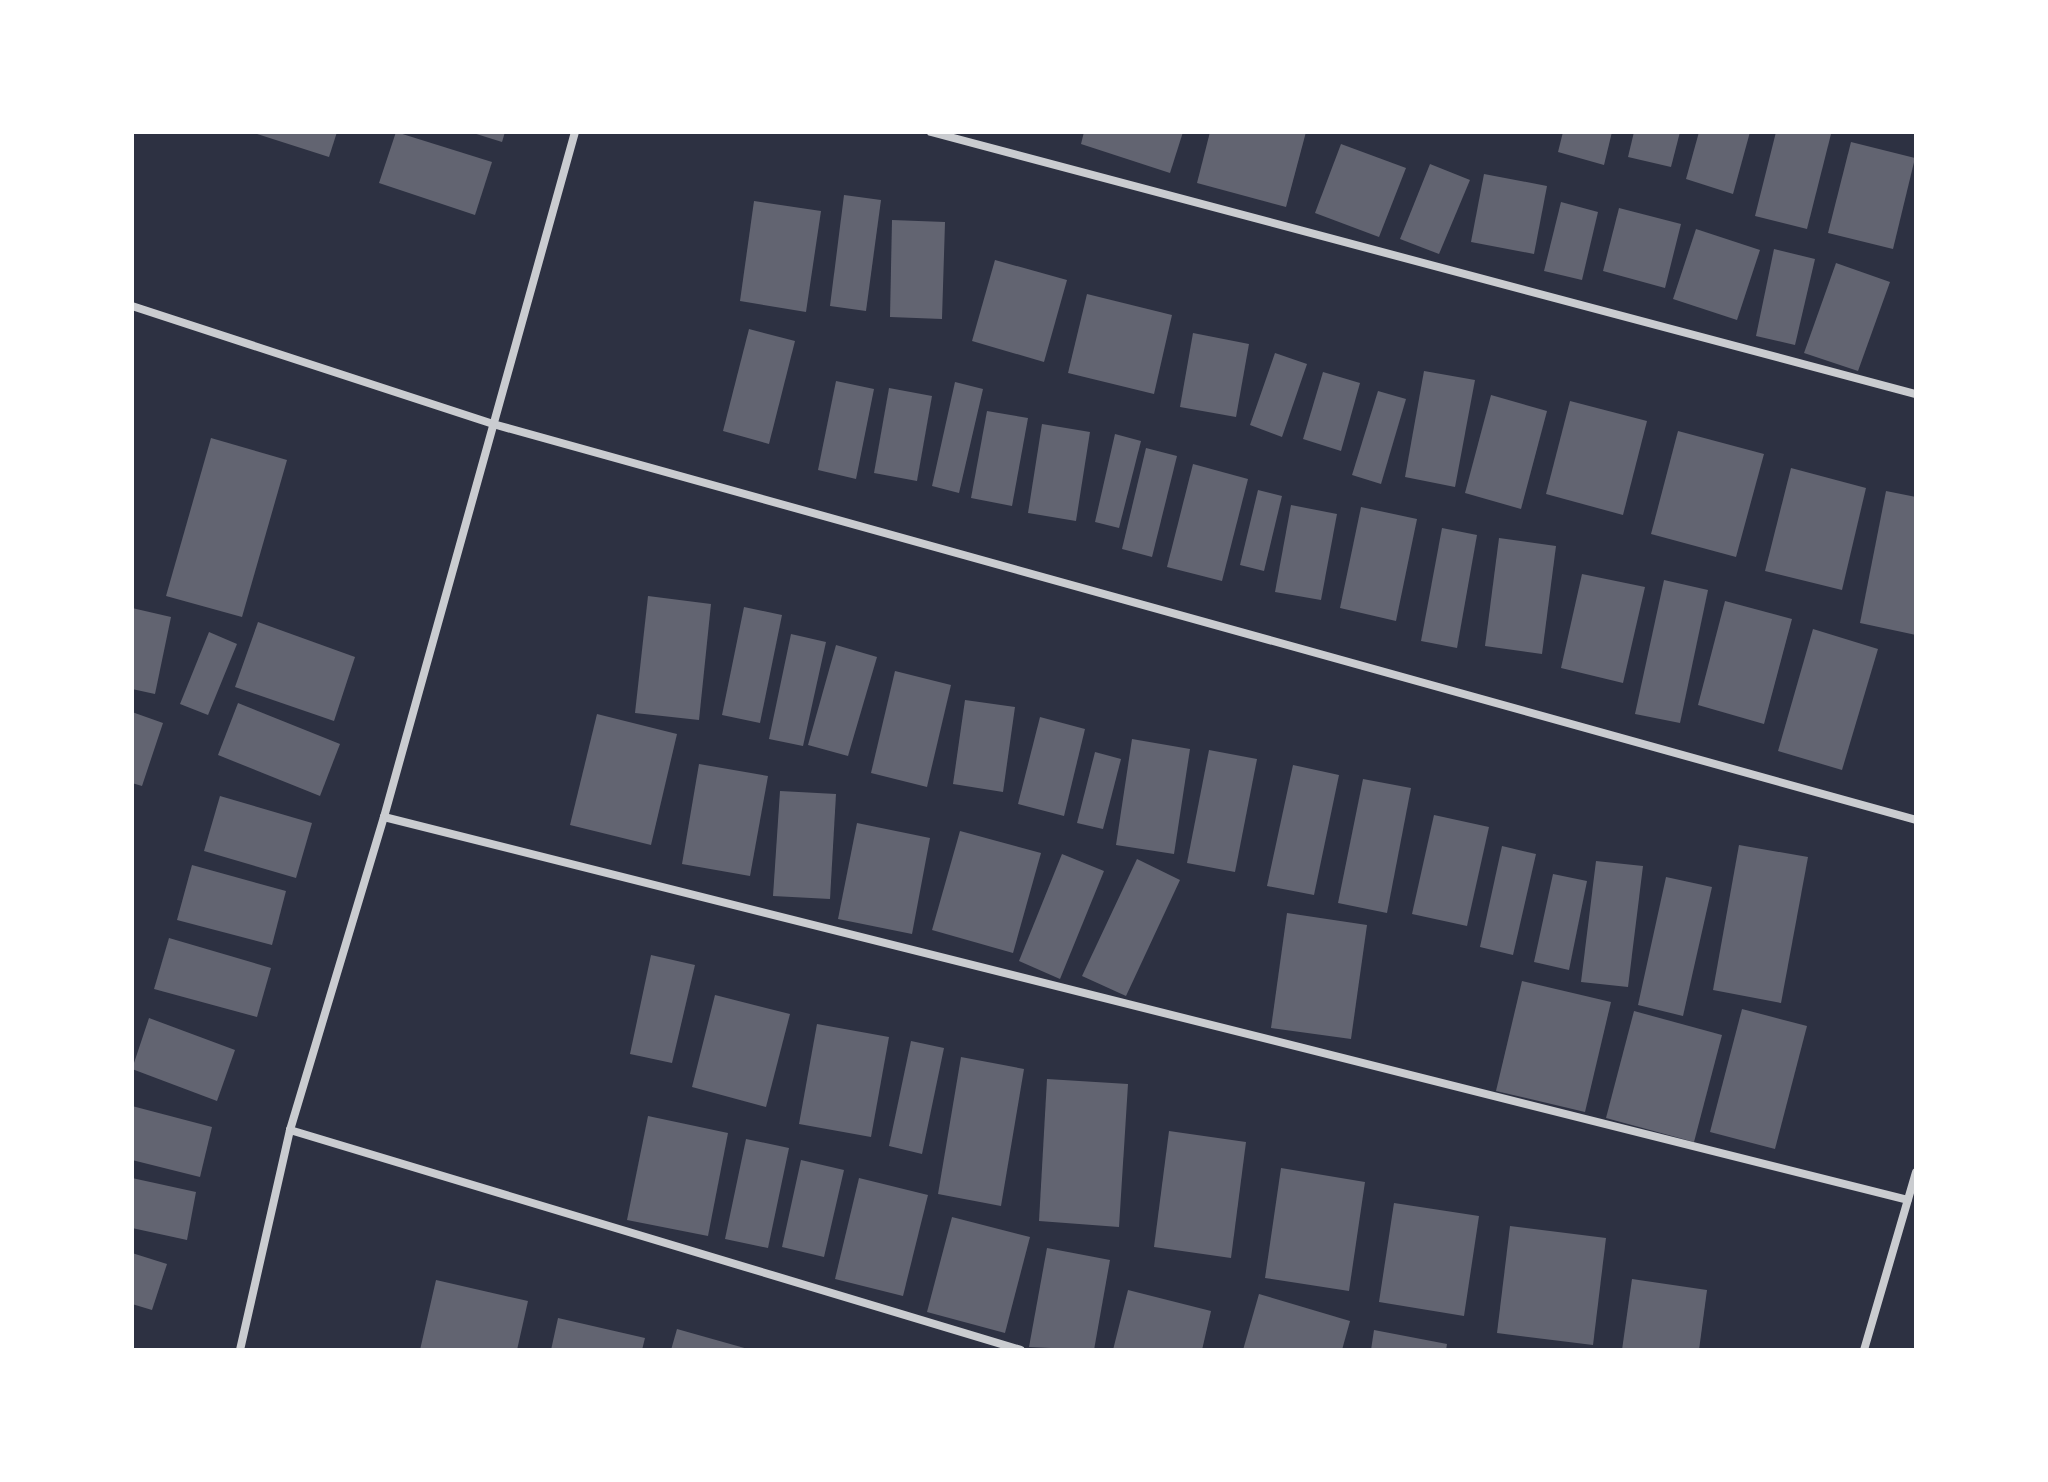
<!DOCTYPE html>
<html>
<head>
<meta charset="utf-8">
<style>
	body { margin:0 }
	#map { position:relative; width:2048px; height:1482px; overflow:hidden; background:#2d3142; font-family:Helvetica,sans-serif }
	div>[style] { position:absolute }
	.building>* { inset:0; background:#626471 }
	.minor>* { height:8px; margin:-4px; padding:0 4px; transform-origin:4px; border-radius:4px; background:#caccd0 }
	span { translate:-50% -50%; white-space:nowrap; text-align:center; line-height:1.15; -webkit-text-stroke:6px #fff; paint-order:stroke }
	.frame { position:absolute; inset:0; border:134px solid #fff; pointer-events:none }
</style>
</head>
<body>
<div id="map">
	<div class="building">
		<i style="clip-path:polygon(251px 132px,337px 132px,329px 157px)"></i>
		<i style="clip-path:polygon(396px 132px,492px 162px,475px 215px,379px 183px)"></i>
		<i style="clip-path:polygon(470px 132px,505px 132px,502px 142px)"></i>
		<i style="clip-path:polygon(1084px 132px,1183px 132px,1170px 173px,1081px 144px)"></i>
		<i style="clip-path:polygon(1210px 132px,1306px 132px,1286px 207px,1197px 183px)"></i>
		<i style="clip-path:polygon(1563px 132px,1612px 132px,1604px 165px,1558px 152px)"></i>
		<i style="clip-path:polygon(1634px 132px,1680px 132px,1671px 167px,1628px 157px)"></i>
		<i style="clip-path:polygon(1699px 132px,1750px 132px,1733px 194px,1686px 179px)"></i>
		<i style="clip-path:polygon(1776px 132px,1831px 134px,1807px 229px,1755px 216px)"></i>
		<i style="clip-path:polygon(1851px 142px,1915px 158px,1893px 249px,1828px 233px)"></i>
		<i style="clip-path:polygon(1341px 144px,1406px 168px,1379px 237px,1315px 213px)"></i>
		<i style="clip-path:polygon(1430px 164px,1470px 180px,1439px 254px,1400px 239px)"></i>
		<i style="clip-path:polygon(1484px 174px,1547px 186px,1534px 254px,1471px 242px)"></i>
		<i style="clip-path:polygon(844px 195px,881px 200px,866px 311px,830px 306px)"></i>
		<i style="clip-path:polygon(754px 201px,821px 211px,806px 312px,740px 301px)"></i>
		<i style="clip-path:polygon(1561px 202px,1598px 212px,1582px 280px,1544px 271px)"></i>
		<i style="clip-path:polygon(1619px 208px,1681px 224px,1665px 288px,1603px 271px)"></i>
		<i style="clip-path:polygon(892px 220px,945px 222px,942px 319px,890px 317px)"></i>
		<i style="clip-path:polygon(1696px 229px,1760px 250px,1737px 320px,1673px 299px)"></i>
		<i style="clip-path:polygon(1774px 249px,1815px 259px,1795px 345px,1756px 336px)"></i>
		<i style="clip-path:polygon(995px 260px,1067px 280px,1044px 362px,972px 341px)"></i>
		<i style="clip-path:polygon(1836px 263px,1890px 282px,1858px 371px,1804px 353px)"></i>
		<i style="clip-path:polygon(1087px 294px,1172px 315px,1154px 394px,1068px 373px)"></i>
		<i style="clip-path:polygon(749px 329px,795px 341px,769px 444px,723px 431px)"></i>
		<i style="clip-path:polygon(1193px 333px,1249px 344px,1236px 417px,1180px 407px)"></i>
		<i style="clip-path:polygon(1275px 353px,1307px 364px,1282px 437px,1250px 425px)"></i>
		<i style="clip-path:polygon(1424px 371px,1475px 380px,1455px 487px,1405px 477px)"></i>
		<i style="clip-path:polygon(1323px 372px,1360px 383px,1341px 451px,1303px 439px)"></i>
		<i style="clip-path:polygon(836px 381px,874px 389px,856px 479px,818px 470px)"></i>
		<i style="clip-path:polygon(955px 382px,983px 389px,959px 493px,932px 486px)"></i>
		<i style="clip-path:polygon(889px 388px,932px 396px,917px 481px,874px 473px)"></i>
		<i style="clip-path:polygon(1378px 391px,1406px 399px,1381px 484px,1352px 475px)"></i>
		<i style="clip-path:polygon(1491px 395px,1547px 411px,1521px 509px,1465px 493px)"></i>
		<i style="clip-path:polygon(1570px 401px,1647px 421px,1623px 515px,1546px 494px)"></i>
		<i style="clip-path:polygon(987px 411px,1028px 418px,1012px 506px,971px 498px)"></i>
		<i style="clip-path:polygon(1042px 424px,1090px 432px,1076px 521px,1028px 513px)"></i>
		<i style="clip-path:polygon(1678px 431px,1764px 454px,1736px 557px,1651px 534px)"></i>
		<i style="clip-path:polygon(1115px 434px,1141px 441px,1119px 528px,1095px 522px)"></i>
		<i style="clip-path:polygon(211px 438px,287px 460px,242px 617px,166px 596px)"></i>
		<i style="clip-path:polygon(1146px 448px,1177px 456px,1152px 557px,1122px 549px)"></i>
		<i style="clip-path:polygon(1193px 464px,1248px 479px,1222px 581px,1167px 567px)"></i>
		<i style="clip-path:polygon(1791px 468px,1866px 488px,1842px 590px,1765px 571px)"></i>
		<i style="clip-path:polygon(1258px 490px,1282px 496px,1264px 571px,1240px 565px)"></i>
		<i style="clip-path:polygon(1886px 491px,1916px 497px,1916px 635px,1860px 623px)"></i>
		<i style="clip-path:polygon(1291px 505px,1337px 514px,1321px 600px,1275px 592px)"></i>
		<i style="clip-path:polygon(1361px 507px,1417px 519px,1396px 621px,1340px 608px)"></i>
		<i style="clip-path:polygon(1442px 528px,1477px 535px,1457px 648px,1421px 641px)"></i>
		<i style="clip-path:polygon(1499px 538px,1556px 546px,1542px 654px,1485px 646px)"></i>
		<i style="clip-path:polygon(1582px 574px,1645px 587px,1623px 683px,1561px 668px)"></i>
		<i style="clip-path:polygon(1664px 580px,1708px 590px,1680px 723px,1635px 714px)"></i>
		<i style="clip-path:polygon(648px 596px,711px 604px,699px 720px,635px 713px)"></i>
		<i style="clip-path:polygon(1725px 601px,1792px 619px,1764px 724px,1698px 705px)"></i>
		<i style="clip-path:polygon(744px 607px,782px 615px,760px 723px,722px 715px)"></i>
		<i style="clip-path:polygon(132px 608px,171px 617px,155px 694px,132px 689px)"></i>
		<i style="clip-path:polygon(258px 622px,355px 657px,334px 721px,235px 687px)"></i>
		<i style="clip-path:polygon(1813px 629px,1878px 649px,1842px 770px,1778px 751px)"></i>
		<i style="clip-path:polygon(209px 632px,237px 644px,208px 715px,180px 704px)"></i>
		<i style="clip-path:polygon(791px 634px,826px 642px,803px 746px,769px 739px)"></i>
		<i style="clip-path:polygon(836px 645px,877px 657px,848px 756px,808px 745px)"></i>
		<i style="clip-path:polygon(895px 671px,951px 685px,927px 787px,871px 773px)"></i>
		<i style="clip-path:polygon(965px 700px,1015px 707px,1003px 792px,953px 784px)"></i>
		<i style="clip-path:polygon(238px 703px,340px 744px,320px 796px,218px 755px)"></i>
		<i style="clip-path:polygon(132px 712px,163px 723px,142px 786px,132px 783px)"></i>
		<i style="clip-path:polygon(597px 714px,677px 734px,651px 845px,570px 825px)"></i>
		<i style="clip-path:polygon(1040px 717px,1085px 729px,1064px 816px,1018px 804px)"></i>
		<i style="clip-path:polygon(1132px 739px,1190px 749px,1174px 854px,1116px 845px)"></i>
		<i style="clip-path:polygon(1209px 750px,1257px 759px,1235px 872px,1187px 863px)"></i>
		<i style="clip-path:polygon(1095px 752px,1121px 759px,1103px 829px,1077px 823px)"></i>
		<i style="clip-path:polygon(699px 764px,768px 776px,750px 876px,682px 864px)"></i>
		<i style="clip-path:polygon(1293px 765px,1339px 775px,1314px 895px,1267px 886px)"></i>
		<i style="clip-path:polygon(1363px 779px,1411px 788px,1387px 913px,1338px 903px)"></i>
		<i style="clip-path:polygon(780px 791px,836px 794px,830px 899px,773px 896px)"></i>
		<i style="clip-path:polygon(220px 796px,312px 823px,296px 878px,204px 851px)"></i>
		<i style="clip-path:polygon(1434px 815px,1489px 827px,1467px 926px,1412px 914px)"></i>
		<i style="clip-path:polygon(857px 823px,930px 838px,912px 934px,838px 919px)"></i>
		<i style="clip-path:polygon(960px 831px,1041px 853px,1013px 953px,932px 930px)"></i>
		<i style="clip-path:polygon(1739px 845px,1808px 857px,1781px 1003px,1713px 990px)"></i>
		<i style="clip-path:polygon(1502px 846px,1536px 854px,1513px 955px,1480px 947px)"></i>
		<i style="clip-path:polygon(1062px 854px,1104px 871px,1060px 979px,1019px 961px)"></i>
		<i style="clip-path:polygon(1137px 859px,1180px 880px,1126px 996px,1082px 976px)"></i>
		<i style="clip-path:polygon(1596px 861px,1643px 866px,1628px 987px,1581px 982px)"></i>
		<i style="clip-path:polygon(192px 865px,286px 891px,272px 945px,177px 920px)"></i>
		<i style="clip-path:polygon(1553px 874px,1587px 881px,1569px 970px,1534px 962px)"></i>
		<i style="clip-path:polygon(1666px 877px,1712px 887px,1683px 1016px,1638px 1005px)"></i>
		<i style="clip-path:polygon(1287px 913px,1367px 925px,1351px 1039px,1271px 1028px)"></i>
		<i style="clip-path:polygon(169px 938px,271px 968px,257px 1017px,154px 989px)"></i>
		<i style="clip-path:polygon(651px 955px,695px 965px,672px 1063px,630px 1054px)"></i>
		<i style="clip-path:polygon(1522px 981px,1611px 1002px,1585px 1112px,1496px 1091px)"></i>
		<i style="clip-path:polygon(715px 995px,790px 1014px,766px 1107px,692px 1087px)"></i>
		<i style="clip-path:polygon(1742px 1009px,1807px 1026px,1775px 1149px,1710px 1132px)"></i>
		<i style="clip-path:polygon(1634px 1011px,1722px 1035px,1694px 1142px,1606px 1118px)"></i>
		<i style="clip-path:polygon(149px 1018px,235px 1050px,217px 1101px,132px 1069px)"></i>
		<i style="clip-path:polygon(817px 1024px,889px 1037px,871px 1137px,799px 1124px)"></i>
		<i style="clip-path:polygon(911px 1041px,944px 1048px,922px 1154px,889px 1146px)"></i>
		<i style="clip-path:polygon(961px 1057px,1024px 1069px,1001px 1206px,938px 1194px)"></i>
		<i style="clip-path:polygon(1047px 1079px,1128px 1084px,1119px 1227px,1039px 1221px)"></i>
		<i style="clip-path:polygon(132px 1106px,212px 1127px,200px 1177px,132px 1160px)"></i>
		<i style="clip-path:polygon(648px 1116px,728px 1133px,708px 1236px,627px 1220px)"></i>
		<i style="clip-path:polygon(1169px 1131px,1246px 1142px,1231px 1258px,1154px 1247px)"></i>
		<i style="clip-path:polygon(746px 1139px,789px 1148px,768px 1248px,725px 1239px)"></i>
		<i style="clip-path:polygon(801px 1160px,844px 1170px,824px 1257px,782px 1247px)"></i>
		<i style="clip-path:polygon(1281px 1168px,1365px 1182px,1349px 1291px,1265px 1278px)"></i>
		<i style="clip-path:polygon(132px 1178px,196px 1192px,187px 1240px,132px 1228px)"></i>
		<i style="clip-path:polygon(859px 1178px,928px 1195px,903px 1296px,835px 1279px)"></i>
		<i style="clip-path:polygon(1394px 1203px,1479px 1216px,1464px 1316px,1379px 1302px)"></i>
		<i style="clip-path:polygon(952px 1217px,1030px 1237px,1005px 1333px,927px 1312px)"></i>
		<i style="clip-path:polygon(1510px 1226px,1606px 1238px,1593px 1345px,1497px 1333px)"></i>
		<i style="clip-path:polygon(1047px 1248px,1110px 1260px,1094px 1350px,1029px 1347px)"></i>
		<i style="clip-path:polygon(132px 1253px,167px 1264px,152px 1310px,132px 1304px)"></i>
		<i style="clip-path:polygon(1632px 1279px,1707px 1290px,1699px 1350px,1622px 1350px)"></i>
		<i style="clip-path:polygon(436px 1280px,528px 1301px,517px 1350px,420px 1350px)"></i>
		<i style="clip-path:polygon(1128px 1290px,1211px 1311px,1202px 1350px,1113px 1350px)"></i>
		<i style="clip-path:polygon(1259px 1294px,1350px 1321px,1342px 1350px,1243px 1350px)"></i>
		<i style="clip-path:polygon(558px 1318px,645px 1338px,642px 1350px,551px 1350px)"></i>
		<i style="clip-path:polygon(677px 1329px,748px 1349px,748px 1350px,671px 1350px)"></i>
		<i style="clip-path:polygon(1374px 1330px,1447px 1344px,1446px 1350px,1371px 1350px)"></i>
	</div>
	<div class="minor">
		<i style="left:931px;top:132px;width:1019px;rotate:14.9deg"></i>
		<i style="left:132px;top:306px;width:380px;rotate:18.1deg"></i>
		<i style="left:493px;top:424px;width:1477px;rotate:15.55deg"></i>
		<i style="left:384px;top:817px;width:1571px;rotate:14.11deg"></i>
		<i style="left:290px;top:1130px;width:763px;rotate:16.75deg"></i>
		<i style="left:240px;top:1350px;width:226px;rotate:-77.2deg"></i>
		<i style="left:290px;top:1130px;width:327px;rotate:-73.3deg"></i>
		<i style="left:384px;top:817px;width:711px;rotate:-74.42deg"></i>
		<i style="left:1864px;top:1350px;width:185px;rotate:-73.7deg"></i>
	</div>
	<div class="frame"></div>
</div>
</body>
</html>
